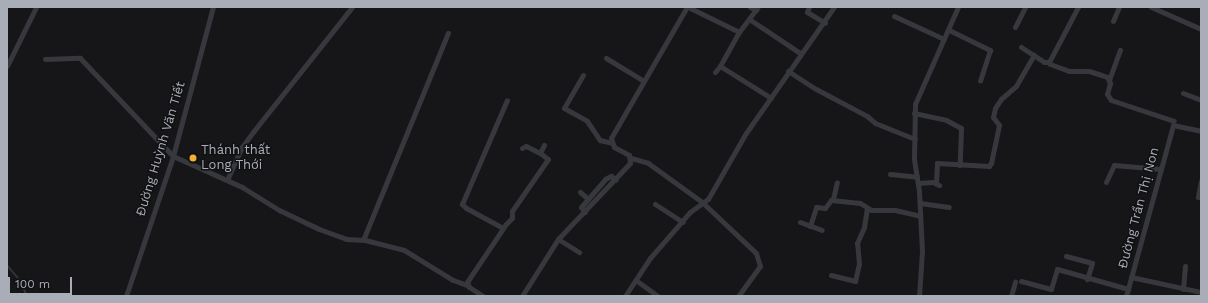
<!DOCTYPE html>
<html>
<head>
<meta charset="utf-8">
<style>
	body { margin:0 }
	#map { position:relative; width:1208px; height:303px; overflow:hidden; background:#161618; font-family:"Work Sans",sans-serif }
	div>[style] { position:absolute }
	.stream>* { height:1.5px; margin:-0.75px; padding:0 0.75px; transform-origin:0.75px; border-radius:0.75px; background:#2c353c }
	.minor>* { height:5px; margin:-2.5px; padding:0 2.5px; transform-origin:2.5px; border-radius:2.5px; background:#37383d }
	.dots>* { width:11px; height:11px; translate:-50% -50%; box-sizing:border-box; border:2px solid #111113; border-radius:50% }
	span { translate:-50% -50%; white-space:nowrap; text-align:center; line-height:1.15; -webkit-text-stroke:3px #111113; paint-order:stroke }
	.street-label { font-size:13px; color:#a8adb8 }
	.poi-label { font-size:13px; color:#a8adb8 }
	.left { translate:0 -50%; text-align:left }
	.frame { position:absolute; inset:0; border:8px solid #a8adb8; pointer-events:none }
	.scale { position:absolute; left:8px; top:277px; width:64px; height:18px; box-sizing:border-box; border:2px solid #a8adb8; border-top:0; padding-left:5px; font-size:12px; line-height:14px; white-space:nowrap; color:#a8adb8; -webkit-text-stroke:3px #111113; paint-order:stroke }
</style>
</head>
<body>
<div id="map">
	<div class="stream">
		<i style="left:7px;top:265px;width:21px;rotate:49deg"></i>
		<i style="left:21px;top:281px;width:16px;rotate:68deg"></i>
	</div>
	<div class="minor">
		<i style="left:688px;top:7px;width:57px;rotate:26.1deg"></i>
		<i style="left:750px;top:7px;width:7px;rotate:27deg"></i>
		<i style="left:809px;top:7px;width:5px;rotate:112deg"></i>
		<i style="left:807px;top:12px;width:21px;rotate:31deg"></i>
		<i style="left:1078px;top:7px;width:62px;rotate:117.8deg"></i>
		<i style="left:1049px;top:62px;width:2px;rotate:63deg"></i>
		<i style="left:1050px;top:64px;width:20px;rotate:20deg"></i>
		<i style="left:1069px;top:71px;width:20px"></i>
		<i style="left:1089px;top:71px;width:19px;rotate:18deg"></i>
		<i style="left:1107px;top:77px;width:7px;rotate:63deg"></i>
		<i style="left:1110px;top:83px;width:11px;rotate:105deg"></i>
		<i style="left:1107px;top:94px;width:7px;rotate:56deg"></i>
		<i style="left:1111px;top:100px;width:66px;rotate:18.4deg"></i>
		<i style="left:1151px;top:7px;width:55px;rotate:23.7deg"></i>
		<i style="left:894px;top:16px;width:55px;rotate:24.7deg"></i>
		<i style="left:749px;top:19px;width:61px;rotate:33.7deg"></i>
		<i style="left:1113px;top:21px;width:15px;rotate:-67deg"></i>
		<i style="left:1015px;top:27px;width:22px;rotate:-63deg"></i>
		<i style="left:949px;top:30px;width:46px;rotate:26deg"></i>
		<i style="left:990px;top:50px;width:32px;rotate:108deg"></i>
		<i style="left:1021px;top:47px;width:27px;rotate:33deg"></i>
		<i style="left:1044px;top:62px;width:5px"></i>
		<i style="left:606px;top:58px;width:44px;rotate:31.2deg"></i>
		<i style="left:45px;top:59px;width:35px;rotate:-2deg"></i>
		<i style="left:80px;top:58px;width:135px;rotate:46.5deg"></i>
		<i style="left:173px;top:156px;width:76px;rotate:24.2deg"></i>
		<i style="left:242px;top:187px;width:44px;rotate:31.9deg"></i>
		<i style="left:279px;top:210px;width:44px;rotate:25.4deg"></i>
		<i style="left:319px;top:229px;width:29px;rotate:20deg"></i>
		<i style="left:346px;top:239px;width:19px;rotate:3deg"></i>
		<i style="left:365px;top:240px;width:40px;rotate:14.4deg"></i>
		<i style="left:404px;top:250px;width:57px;rotate:31.5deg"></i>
		<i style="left:453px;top:280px;width:15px;rotate:20deg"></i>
		<i style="left:7px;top:66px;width:66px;rotate:-63.8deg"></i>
		<i style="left:720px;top:66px;width:39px;rotate:-61deg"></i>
		<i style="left:739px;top:32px;width:31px;rotate:-53deg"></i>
		<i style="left:788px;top:71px;width:33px;rotate:33deg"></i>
		<i style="left:816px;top:89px;width:58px;rotate:27.9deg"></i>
		<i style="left:867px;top:116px;width:11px;rotate:41deg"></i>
		<i style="left:875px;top:123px;width:43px;rotate:21.8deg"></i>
		<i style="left:715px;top:72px;width:8px;rotate:-50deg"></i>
		<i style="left:720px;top:66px;width:60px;rotate:32.1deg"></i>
		<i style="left:583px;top:75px;width:38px;rotate:120deg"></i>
		<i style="left:564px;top:108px;width:26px;rotate:29deg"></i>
		<i style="left:587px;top:121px;width:23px;rotate:56deg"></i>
		<i style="left:600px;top:140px;width:12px;rotate:14deg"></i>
		<i style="left:1109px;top:80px;width:32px;rotate:-70deg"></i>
		<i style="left:1183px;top:93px;width:17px;rotate:21deg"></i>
		<i style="left:914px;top:113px;width:33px;rotate:12deg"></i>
		<i style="left:946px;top:120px;width:17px;rotate:28deg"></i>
		<i style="left:961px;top:128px;width:37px;rotate:92deg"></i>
		<i style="left:522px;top:148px;width:4px;rotate:-27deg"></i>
		<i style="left:526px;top:146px;width:16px;rotate:27deg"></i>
		<i style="left:631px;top:158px;width:18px;rotate:16deg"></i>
		<i style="left:648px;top:163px;width:67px;rotate:35.8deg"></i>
		<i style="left:702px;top:202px;width:74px;rotate:43.4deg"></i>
		<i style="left:756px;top:253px;width:14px;rotate:73deg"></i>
		<i style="left:760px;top:266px;width:37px;rotate:126deg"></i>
		<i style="left:890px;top:174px;width:27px;rotate:6deg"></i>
		<i style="left:227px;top:180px;width:36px;rotate:-66deg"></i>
		<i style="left:242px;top:147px;width:19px;rotate:-54deg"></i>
		<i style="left:253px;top:132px;width:159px;rotate:-51.6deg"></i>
		<i style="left:1201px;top:181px;width:16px;rotate:101deg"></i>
		<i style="left:1198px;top:197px;width:3px"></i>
		<i style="left:1106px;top:182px;width:19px;rotate:-65deg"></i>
		<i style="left:1114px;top:165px;width:47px;rotate:4.9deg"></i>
		<i style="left:918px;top:183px;width:15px;rotate:-4deg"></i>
		<i style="left:933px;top:182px;width:7px;rotate:27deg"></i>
		<i style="left:936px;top:183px;width:20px;rotate:-87deg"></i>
		<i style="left:937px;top:163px;width:52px;rotate:3.3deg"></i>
		<i style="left:989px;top:166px;width:4px;rotate:-56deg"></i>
		<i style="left:991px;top:163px;width:39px;rotate:-78deg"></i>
		<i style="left:999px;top:125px;width:10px;rotate:-127deg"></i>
		<i style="left:993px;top:117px;width:9px;rotate:-77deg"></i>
		<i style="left:995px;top:108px;width:11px;rotate:-56deg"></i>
		<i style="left:1001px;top:99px;width:20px;rotate:-41deg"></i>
		<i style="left:1016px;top:86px;width:36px;rotate:-60deg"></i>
		<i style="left:580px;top:192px;width:11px;rotate:41deg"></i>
		<i style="left:833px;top:199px;width:17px;rotate:-77deg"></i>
		<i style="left:920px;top:203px;width:29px;rotate:8deg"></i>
		<i style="left:655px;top:204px;width:33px;rotate:33deg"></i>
		<i style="left:585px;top:212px;width:6px;rotate:-129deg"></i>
		<i style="left:581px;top:207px;width:37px;rotate:-49deg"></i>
		<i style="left:605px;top:179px;width:7px;rotate:-27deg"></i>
		<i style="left:611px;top:176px;width:6px;rotate:39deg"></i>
		<i style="left:800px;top:222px;width:23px;rotate:20deg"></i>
		<i style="left:810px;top:226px;width:20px;rotate:-72deg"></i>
		<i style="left:816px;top:207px;width:9px;rotate:6deg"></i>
		<i style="left:825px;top:208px;width:10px;rotate:-53deg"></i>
		<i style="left:831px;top:200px;width:29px;rotate:6deg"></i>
		<i style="left:860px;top:203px;width:13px;rotate:32deg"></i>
		<i style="left:871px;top:210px;width:24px"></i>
		<i style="left:895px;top:210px;width:26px;rotate:13deg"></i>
		<i style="left:503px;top:228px;width:42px;rotate:-151.6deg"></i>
		<i style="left:466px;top:208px;width:6px;rotate:-135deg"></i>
		<i style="left:462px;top:204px;width:113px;rotate:-66.6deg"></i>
		<i style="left:558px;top:239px;width:25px;rotate:32deg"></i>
		<i style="left:363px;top:240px;width:224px;rotate:-67.7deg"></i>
		<i style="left:1066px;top:256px;width:27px;rotate:15deg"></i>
		<i style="left:1092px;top:263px;width:17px;rotate:107deg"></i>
		<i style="left:831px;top:275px;width:25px;rotate:14deg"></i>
		<i style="left:855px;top:281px;width:17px;rotate:-77deg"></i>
		<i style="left:859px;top:264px;width:21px;rotate:-95deg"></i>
		<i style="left:857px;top:243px;width:17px;rotate:-66deg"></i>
		<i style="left:864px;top:227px;width:19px;rotate:-81deg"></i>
		<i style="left:1131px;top:277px;width:72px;rotate:12.1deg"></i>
		<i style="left:637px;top:281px;width:26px;rotate:36deg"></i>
		<i style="left:1021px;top:281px;width:31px;rotate:15deg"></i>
		<i style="left:1051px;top:289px;width:21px;rotate:-73deg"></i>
		<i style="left:1057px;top:269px;width:74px;rotate:15.7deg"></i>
		<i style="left:1183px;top:289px;width:23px;rotate:-85deg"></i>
		<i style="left:126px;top:296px;width:148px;rotate:-71.4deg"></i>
		<i style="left:173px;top:156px;width:154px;rotate:-75deg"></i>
		<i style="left:483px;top:296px;width:17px;rotate:-147deg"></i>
		<i style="left:469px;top:287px;width:5px;rotate:-112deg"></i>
		<i style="left:467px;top:282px;width:70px;rotate:-56.1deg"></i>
		<i style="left:506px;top:224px;width:8px;rotate:-45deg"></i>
		<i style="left:512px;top:218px;width:7px;rotate:-90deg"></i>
		<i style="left:512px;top:211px;width:63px;rotate:-55.3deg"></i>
		<i style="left:548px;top:159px;width:10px;rotate:-143deg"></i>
		<i style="left:540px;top:153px;width:9px;rotate:-63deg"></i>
		<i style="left:522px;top:296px;width:67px;rotate:-57.7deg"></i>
		<i style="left:558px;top:239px;width:105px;rotate:-46.5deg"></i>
		<i style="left:630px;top:163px;width:8px;rotate:-97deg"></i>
		<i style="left:629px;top:155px;width:17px;rotate:-152deg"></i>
		<i style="left:614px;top:147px;width:9px;rotate:-108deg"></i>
		<i style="left:611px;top:138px;width:151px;rotate:-59.9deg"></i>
		<i style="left:625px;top:296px;width:45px;rotate:-56.7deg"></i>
		<i style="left:650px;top:258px;width:61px;rotate:-49deg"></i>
		<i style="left:690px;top:212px;width:22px;rotate:-36deg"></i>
		<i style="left:708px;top:199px;width:76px;rotate:-60.1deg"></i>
		<i style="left:746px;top:133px;width:154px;rotate:-55.1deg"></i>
		<i style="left:919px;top:296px;width:45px;rotate:-86.2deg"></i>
		<i style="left:922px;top:251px;width:60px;rotate:-92.9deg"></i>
		<i style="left:919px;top:191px;width:33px;rotate:-99deg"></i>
		<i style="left:914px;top:158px;width:54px;rotate:-88.9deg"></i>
		<i style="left:915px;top:104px;width:106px;rotate:-66.1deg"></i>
		<i style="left:1011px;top:296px;width:15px;rotate:-74deg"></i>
		<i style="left:1126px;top:296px;width:177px;rotate:-74.6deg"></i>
		<i style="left:1173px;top:125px;width:29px;rotate:12deg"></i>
	</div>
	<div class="dots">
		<i style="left:193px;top:158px;background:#f2b134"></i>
	</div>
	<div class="street-label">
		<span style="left:161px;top:149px;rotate:-73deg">Đường Huỳnh Văn Tiết</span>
		<span style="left:1139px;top:208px;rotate:-75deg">Đường Trần Thị Non</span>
	</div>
	<div class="poi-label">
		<span class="left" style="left:201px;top:158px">Thánh thất<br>Long Thới</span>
	</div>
	<div class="frame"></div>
	<div class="scale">100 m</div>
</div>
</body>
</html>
